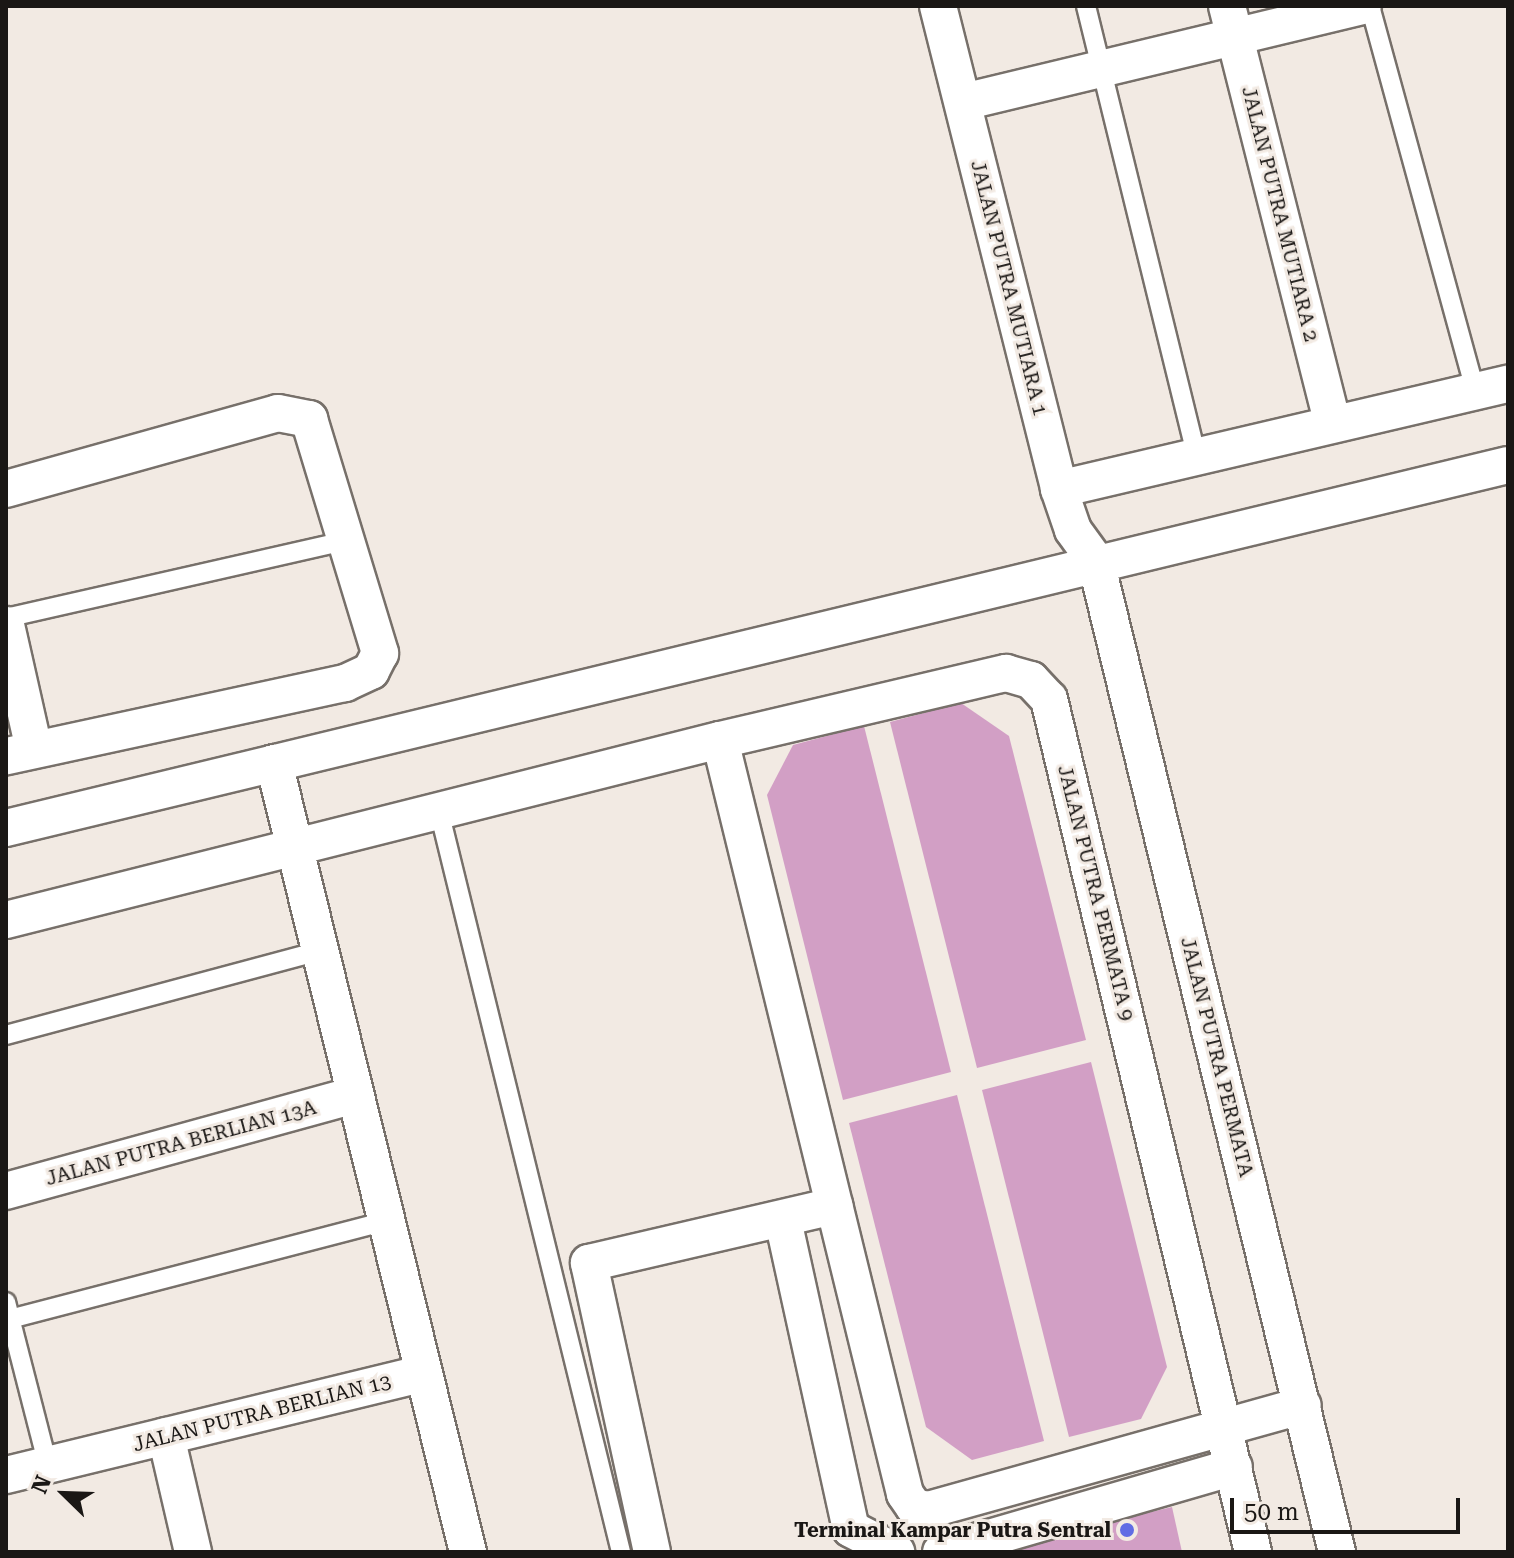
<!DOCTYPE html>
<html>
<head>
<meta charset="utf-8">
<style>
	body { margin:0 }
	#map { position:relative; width:1514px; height:1558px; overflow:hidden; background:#f2eae3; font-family:"Roboto Serif",serif }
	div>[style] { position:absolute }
	.building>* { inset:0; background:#d29fc5 }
	.roads { filter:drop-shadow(2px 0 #77706a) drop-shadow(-2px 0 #77706a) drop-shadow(0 2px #77706a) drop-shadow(0 -2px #77706a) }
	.service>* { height:18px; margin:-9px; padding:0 9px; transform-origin:9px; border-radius:9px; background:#fff }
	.minor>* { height:36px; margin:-18px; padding:0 18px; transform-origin:18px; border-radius:18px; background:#fff }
	.dots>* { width:22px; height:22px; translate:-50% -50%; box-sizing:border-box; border:4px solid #f2eae3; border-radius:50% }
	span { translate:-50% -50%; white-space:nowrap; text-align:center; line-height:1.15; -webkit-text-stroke:6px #f2eae3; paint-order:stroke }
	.street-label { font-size:20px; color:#1a1715 }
	.poi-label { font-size:20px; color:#1a1715; font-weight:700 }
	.right { translate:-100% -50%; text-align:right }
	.frame { position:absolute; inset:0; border:8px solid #1a1715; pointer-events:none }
	.north { position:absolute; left:24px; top:1454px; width:80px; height:80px; -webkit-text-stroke:6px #f2eae3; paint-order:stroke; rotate:293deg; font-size:22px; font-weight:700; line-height:32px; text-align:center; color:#1a1715 }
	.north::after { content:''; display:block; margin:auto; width:28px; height:36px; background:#1a1715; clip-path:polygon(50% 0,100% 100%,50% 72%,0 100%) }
	.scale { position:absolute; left:1230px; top:1498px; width:230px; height:36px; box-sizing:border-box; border:4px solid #1a1715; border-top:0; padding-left:10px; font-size:24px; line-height:28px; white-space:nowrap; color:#1a1715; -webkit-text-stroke:6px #f2eae3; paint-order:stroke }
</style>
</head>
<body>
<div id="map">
	<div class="building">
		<i style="clip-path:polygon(961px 703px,1009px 736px,1086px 1040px,977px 1068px,890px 722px)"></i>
		<i style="clip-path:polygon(864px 726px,951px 1072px,843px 1100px,767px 795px,793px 745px)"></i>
		<i style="clip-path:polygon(1091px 1062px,1167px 1367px,1141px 1419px,1069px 1437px,982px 1090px)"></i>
		<i style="clip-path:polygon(957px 1095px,1044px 1441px,972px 1460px,926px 1427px,849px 1123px)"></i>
		<i style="clip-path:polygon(1172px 1507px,1182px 1552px,987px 1552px,987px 1551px)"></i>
	</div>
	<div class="roads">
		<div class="service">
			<i style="left:1086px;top:6px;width:464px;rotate:76.2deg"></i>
			<i style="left:1370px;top:6px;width:399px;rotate:74.7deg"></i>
			<i style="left:6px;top:618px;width:353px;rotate:-12.8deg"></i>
			<i style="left:439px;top:811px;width:763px;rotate:76.2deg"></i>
			<i style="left:6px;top:1035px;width:325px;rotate:-15deg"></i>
			<i style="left:6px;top:1302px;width:168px;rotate:75.6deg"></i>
			<i style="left:6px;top:1320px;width:393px;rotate:-14.6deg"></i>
		</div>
		<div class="minor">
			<i style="left:938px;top:6px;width:498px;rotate:75.9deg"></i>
			<i style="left:1059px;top:489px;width:43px;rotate:71.1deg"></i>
			<i style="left:1073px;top:530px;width:39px;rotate:54deg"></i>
			<i style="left:1096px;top:562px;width:1019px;rotate:76.32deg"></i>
			<i style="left:1227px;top:6px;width:428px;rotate:75.8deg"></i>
			<i style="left:963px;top:102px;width:411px;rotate:-13.5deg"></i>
			<i style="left:6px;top:489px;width:282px;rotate:-15.6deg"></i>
			<i style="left:278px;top:413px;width:32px;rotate:11deg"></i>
			<i style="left:309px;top:419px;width:245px;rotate:73.1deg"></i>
			<i style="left:380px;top:653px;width:20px;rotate:117deg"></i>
			<i style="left:371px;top:671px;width:29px;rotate:155deg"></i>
			<i style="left:345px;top:683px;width:347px;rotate:167.8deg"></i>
			<i style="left:1059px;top:489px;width:461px;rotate:-13.2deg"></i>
			<i style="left:6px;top:625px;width:127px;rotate:77.3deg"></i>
			<i style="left:720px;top:740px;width:776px;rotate:76.21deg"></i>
			<i style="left:905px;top:1494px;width:16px;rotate:55deg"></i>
			<i style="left:914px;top:1507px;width:14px;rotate:12deg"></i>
			<i style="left:928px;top:1510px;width:389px;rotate:-15.6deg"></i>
			<i style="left:274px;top:763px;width:813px;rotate:76.19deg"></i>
			<i style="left:6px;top:828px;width:1545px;rotate:-13.59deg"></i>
			<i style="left:6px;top:920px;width:736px;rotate:-14.15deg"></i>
			<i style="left:720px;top:740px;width:294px;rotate:-13.2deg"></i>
			<i style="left:1006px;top:673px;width:26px;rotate:16deg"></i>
			<i style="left:1031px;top:680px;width:26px;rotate:47deg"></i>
			<i style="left:1049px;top:699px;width:877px;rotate:76.55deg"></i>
			<i style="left:6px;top:1191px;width:362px;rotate:-15.4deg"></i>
			<i style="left:783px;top:1220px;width:316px;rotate:77.6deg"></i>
			<i style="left:851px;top:1529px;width:51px;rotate:27.1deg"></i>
			<i style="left:166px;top:1436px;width:119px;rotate:76.9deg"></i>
			<i style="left:6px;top:1475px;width:430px;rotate:-13.7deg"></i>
			<i style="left:652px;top:1552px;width:296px;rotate:-102.3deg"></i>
			<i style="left:589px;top:1263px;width:252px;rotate:-13.1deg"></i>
			<i style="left:941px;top:1552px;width:305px;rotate:-16.2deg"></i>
		</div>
	</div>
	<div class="dots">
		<i style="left:1127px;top:1530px;background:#606ce4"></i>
	</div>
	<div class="street-label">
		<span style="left:1280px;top:214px;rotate:76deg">JALAN PUTRA MUTIARA 2</span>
		<span style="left:1009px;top:288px;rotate:76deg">JALAN PUTRA MUTIARA 1</span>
		<span style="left:1096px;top:893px;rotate:76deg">JALAN PUTRA PERMATA 9</span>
		<span style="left:1217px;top:1057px;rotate:76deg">JALAN PUTRA PERMATA</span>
		<span style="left:181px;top:1143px;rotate:-15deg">JALAN PUTRA BERLIAN 13A</span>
		<span style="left:262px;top:1413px;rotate:-14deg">JALAN PUTRA BERLIAN 13</span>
	</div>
	<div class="poi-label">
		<span class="right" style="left:1111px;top:1530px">Terminal Kampar Putra Sentral</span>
	</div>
	<div class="frame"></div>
	<div class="north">N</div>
	<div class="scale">50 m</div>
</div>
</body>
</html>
